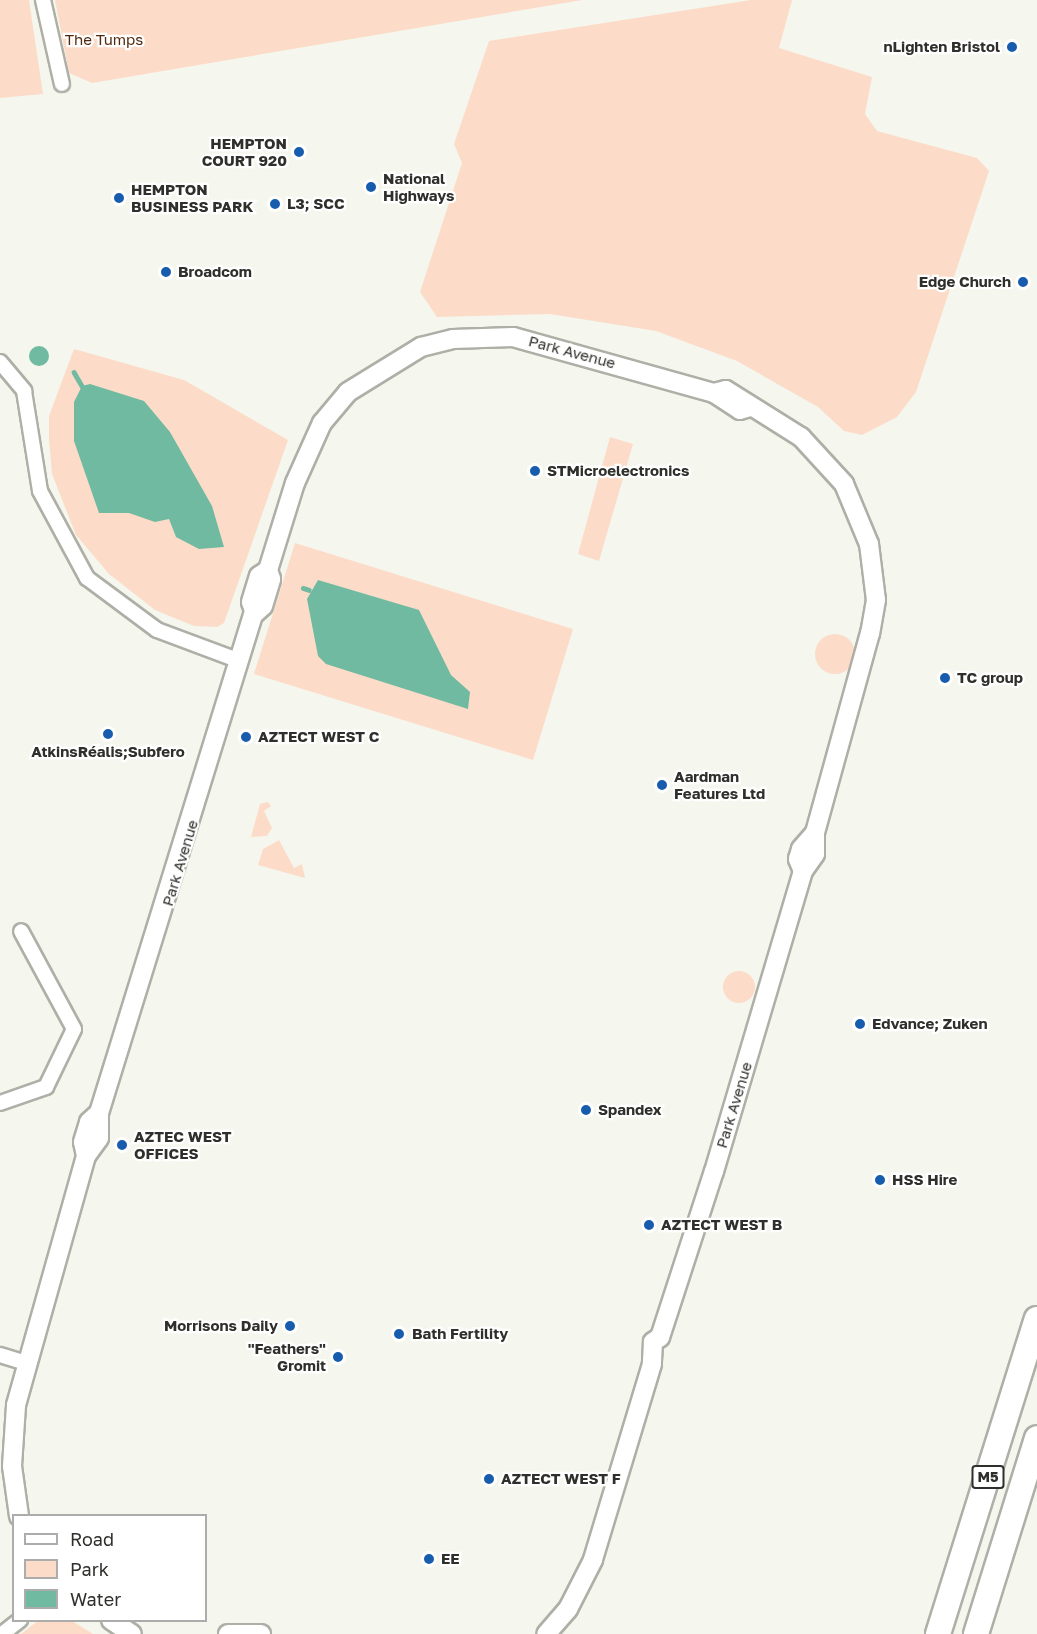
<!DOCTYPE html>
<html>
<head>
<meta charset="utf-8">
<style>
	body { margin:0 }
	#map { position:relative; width:1037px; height:1634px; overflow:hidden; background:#f5f6ed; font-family:"Golos Text",sans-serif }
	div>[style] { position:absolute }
	.green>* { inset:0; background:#fcdcc8 }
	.round { border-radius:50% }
	.water>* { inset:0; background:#6fbaa0 }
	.stream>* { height:4.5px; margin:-2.25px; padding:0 2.25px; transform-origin:2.25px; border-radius:2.25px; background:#6fbaa0 }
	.roads { filter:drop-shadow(2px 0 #aeafa6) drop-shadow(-2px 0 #aeafa6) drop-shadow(0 2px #aeafa6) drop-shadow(0 -2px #aeafa6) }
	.street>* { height:14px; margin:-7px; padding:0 7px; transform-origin:7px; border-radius:7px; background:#fff }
	.secondary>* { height:18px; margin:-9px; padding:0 9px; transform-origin:9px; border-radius:9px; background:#fff }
	.highway>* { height:24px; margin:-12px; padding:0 12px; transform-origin:12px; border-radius:12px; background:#fff }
	.dots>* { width:16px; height:16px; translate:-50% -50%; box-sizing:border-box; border:3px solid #fff; border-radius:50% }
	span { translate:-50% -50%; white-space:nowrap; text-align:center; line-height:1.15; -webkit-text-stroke:4.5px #fff; paint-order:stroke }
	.shield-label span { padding:2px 4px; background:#fff; border:2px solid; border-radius:4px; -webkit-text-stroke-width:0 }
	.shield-label { font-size:14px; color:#2f302c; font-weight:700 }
	.park-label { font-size:15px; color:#502a0e }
	.poi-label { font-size:15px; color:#2f302c; font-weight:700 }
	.right { translate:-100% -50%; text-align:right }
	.left { translate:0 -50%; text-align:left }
	.street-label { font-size:15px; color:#2f302c }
	.legend { position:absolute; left:12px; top:1514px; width:195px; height:108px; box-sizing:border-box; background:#fff; border:2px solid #acacab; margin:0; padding:8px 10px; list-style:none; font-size:18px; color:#2f302c }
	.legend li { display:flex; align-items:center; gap:12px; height:30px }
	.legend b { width:30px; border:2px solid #acacab }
</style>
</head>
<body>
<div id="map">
	<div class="green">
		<i style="clip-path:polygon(0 0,29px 0,43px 94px,0 98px)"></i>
		<i style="clip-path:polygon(55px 0,582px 0,92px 83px,69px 73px)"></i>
		<i style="clip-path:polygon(751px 0,792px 0,779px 48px,872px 77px,865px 114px,877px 131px,977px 158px,989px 171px,916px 392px,897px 417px,862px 435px,844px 431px,818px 407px,737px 361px,656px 331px,550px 314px,437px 317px,420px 292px,462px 163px,454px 144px,489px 41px)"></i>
		<i style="clip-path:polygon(74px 349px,184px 380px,288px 440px,224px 623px,217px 627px,194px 626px,155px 610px,109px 574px,76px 535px,52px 474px,49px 439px,49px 416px)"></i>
		<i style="clip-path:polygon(610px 437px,633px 444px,599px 561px,578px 554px)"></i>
		<i style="clip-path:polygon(295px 543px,573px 629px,533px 760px,254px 674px)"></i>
		<i class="round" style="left:815px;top:634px;width:40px;height:40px"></i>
		<i style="clip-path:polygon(268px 802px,271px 806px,264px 811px,272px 828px,267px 836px,251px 837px,260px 804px)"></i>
		<i style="clip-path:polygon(279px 840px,294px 868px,302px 864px,305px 878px,258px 865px,263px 849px)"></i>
		<i class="round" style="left:723px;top:971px;width:32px;height:32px"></i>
		<i style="clip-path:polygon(39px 1620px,72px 1621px,93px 1634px,21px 1634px)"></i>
	</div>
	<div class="water">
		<i class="round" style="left:29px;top:346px;width:20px;height:20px"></i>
		<i style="clip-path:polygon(90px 384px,144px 401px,170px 432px,212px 506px,224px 547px,199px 549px,176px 537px,169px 519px,155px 522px,129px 513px,99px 513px,74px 441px,74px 402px,82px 386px)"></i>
		<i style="clip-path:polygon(318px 580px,419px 610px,451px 675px,470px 692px,468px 709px,326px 664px,318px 656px,307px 599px)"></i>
	</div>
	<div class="stream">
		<i style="left:74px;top:372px;width:16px;rotate:60deg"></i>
		<i style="left:303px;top:588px;width:6px;rotate:18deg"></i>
	</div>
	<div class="roads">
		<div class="street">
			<i style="left:43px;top:0;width:86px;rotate:77.3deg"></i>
			<i style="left:0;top:362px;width:38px;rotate:50deg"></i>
			<i style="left:24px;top:391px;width:101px;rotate:80.9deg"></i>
			<i style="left:40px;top:491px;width:99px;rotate:61.6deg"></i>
			<i style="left:87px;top:578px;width:87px;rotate:36.6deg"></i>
			<i style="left:157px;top:630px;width:89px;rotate:20.5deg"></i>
			<i style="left:0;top:1103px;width:49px;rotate:-19.2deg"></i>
			<i style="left:46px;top:1087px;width:64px;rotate:-64.2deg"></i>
			<i style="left:74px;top:1029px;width:111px;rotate:-118.4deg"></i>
			<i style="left:0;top:1355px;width:28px;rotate:17deg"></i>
			<i style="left:2px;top:1634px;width:23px;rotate:-38deg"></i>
		</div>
		<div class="secondary">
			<i style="left:714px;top:393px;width:31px;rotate:33deg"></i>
			<i style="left:740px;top:410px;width:10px;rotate:-17deg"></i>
			<i style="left:254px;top:611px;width:9px;rotate:-108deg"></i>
			<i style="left:251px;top:602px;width:27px;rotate:-73deg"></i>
			<i style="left:259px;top:576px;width:11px;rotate:-34deg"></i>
			<i style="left:803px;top:871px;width:13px;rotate:-113deg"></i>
			<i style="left:798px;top:859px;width:10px;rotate:-73deg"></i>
			<i style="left:801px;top:849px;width:21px;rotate:-49deg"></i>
			<i style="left:86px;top:1156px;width:22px;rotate:-54deg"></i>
			<i style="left:99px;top:1138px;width:25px;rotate:-90deg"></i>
			<i style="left:99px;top:1113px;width:521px;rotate:-72.82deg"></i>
			<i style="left:253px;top:615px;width:13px;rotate:-42deg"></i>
			<i style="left:263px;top:606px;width:28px;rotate:-73deg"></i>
			<i style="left:271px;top:579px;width:9px;rotate:-108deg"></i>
			<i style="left:268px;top:570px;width:91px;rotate:-72.8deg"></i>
			<i style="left:295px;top:483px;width:66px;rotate:-65.8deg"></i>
			<i style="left:322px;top:423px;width:40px;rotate:-50deg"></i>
			<i style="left:348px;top:392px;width:86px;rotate:-31.7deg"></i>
			<i style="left:421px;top:347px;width:33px;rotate:-14deg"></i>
			<i style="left:453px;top:339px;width:60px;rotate:-1.9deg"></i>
			<i style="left:513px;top:337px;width:209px;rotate:15.6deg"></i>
			<i style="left:714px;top:393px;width:12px;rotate:-14deg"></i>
			<i style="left:726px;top:390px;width:89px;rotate:32.1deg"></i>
			<i style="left:801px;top:437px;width:64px;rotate:47.5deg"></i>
			<i style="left:844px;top:484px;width:65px;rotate:67.4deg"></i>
			<i style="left:869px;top:544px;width:56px;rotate:82.9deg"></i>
			<i style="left:876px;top:600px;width:34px;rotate:100deg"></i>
			<i style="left:870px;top:633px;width:207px;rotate:105.4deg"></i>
			<i style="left:815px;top:833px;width:21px;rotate:90deg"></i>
			<i style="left:815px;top:854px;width:21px;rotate:125deg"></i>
			<i style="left:803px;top:871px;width:313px;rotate:106.5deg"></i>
			<i style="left:714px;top:1171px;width:175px;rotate:108deg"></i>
			<i style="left:660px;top:1337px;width:9px;rotate:144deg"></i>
			<i style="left:653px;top:1342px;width:22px;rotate:93deg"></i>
			<i style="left:652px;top:1364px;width:205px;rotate:106.8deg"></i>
			<i style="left:593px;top:1560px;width:55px;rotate:117deg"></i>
			<i style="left:568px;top:1609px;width:33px;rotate:131deg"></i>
			<i style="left:19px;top:1516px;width:50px;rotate:-98deg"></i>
			<i style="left:12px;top:1466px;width:61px;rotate:-86.2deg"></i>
			<i style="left:16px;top:1405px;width:259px;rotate:-74.3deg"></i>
			<i style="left:86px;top:1156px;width:14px;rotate:-102deg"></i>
			<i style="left:83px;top:1142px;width:21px;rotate:-73deg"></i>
			<i style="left:89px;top:1122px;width:13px;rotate:-42deg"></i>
			<i style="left:111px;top:1620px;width:25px;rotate:34deg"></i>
			<i style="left:228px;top:1634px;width:33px"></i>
		</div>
		<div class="highway">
			<i style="left:938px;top:1634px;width:330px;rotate:-72.6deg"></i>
			<i style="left:976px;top:1634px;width:205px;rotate:-72.7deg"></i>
		</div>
	</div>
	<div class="dots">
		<i style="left:1012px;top:47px;background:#185dad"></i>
		<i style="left:299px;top:152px;background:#185dad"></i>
		<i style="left:371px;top:187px;background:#185dad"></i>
		<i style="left:119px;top:198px;background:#185dad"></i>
		<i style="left:275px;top:204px;background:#185dad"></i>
		<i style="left:166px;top:272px;background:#185dad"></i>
		<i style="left:1023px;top:282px;background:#185dad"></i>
		<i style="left:535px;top:471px;background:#185dad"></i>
		<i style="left:945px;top:678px;background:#185dad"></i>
		<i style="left:108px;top:734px;background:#185dad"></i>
		<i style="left:246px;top:737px;background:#185dad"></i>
		<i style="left:662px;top:785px;background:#185dad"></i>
		<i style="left:860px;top:1024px;background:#185dad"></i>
		<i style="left:586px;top:1110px;background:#185dad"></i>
		<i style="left:122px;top:1145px;background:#185dad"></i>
		<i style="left:880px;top:1180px;background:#185dad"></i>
		<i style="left:649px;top:1225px;background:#185dad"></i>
		<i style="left:290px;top:1326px;background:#185dad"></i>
		<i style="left:399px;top:1334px;background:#185dad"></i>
		<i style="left:338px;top:1357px;background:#185dad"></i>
		<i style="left:489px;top:1479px;background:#185dad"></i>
		<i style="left:429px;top:1559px;background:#185dad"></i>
	</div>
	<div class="shield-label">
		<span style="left:988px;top:1477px">M5</span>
	</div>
	<div class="park-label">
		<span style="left:104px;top:40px">The Tumps</span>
	</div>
	<div class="poi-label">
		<span class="right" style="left:1000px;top:47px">nLighten Bristol</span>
		<span class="right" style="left:287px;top:152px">HEMPTON<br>COURT 920</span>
		<span class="left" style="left:383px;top:187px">National<br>Highways</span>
		<span class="left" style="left:131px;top:198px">HEMPTON<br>BUSINESS PARK</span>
		<span class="left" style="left:287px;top:204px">L3; SCC</span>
		<span class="left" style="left:178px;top:272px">Broadcom</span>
		<span class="right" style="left:1011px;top:282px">Edge Church</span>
		<span class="left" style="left:547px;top:471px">STMicroelectronics</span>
		<span class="left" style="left:957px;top:678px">TC group</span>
		<span class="left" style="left:258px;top:737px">AZTECT WEST C</span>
		<span style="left:108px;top:752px">AtkinsRéalis;Subfero</span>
		<span class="left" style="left:674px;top:785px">Aardman<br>Features Ltd</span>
		<span class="left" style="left:872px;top:1024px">Edvance; Zuken</span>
		<span class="left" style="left:598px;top:1110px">Spandex</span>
		<span class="left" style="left:134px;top:1145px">AZTEC WEST<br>OFFICES</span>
		<span class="left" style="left:892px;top:1180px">HSS Hire</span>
		<span class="left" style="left:661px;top:1225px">AZTECT WEST B</span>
		<span class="right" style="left:278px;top:1326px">Morrisons Daily</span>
		<span class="left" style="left:412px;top:1334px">Bath Fertility</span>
		<span class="right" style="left:326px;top:1357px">"Feathers"<br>Gromit</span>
		<span class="left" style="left:501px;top:1479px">AZTECT WEST F</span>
		<span class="left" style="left:441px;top:1559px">EE</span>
	</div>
	<div class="street-label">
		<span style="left:572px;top:352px;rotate:15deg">Park Avenue</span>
		<span style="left:180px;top:863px;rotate:-73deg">Park Avenue</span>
		<span style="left:734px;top:1105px;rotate:-73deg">Park Avenue</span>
	</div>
	<ul class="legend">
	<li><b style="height:8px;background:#fff"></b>Road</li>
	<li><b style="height:16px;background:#fcdcc8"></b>Park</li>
	<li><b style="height:16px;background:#6fbaa0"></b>Water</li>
	</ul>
</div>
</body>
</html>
